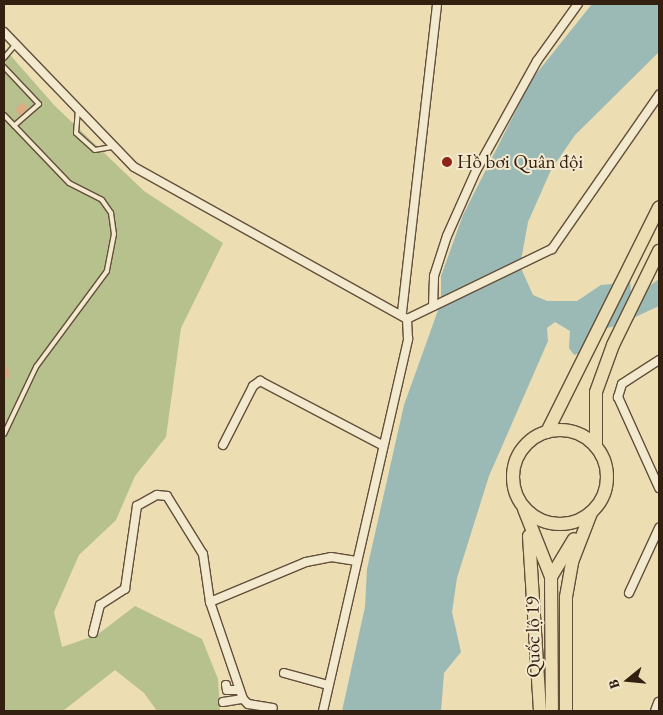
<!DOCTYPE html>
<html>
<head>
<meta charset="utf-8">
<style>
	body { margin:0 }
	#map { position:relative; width:663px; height:715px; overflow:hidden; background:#ecddb3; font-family:"EB Garamond",serif }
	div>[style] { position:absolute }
	.green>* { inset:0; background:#b7c18d }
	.water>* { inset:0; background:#9bbab5 }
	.building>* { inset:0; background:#dcac83 }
	.roads { filter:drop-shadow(1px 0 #624f3a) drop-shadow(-1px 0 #624f3a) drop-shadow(0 1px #624f3a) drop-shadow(0 -1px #624f3a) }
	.service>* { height:4px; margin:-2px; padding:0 2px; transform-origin:2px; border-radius:2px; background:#f3e9ce }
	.minor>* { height:8px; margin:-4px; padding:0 4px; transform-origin:4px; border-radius:4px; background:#f3e9ce }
	.tertiary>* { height:10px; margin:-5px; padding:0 5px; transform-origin:5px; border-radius:5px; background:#f3e9ce }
	.trunk>* { height:12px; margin:-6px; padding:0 6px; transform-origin:6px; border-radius:6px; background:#ecddb3 }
	.trunk>.ring { margin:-6px; padding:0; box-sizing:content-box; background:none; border:12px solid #ecddb3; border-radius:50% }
	.dots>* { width:14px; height:14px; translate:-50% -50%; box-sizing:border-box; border:2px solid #f3e9ce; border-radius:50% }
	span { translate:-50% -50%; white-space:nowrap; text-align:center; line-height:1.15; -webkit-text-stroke:4px #f3e9ce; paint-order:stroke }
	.poi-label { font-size:19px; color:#342011 }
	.left { translate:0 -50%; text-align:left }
	.street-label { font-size:19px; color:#342011 }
	.frame { position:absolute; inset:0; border:5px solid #342011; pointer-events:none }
	.north { position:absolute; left:603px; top:655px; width:50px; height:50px; -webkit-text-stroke:4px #f3e9ce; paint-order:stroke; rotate:253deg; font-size:14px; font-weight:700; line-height:20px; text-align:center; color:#342011 }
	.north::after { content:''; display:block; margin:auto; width:18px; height:22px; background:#342011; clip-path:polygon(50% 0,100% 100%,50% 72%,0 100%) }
</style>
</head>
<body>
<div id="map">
	<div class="green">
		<i style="clip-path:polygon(4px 48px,54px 105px,144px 191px,223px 243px,181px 328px,166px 437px,135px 476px,116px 520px,79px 555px,54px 612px,62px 647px,97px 635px,135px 606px,202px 639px,218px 679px,220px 711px,157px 711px,144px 693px,115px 670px,63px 711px,4px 711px)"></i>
	</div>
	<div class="water">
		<i style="clip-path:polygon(592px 4px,659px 4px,659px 52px,575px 135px,551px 170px,528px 222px,520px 266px,533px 295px,547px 301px,577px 301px,601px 285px,612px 284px,621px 271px,630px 276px,631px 293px,641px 292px,659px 279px,659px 306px,616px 326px,593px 331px,580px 353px,574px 355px,569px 348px,570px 331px,555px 322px,547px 328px,548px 341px,489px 476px,457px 578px,452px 612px,461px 652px,444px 673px,441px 711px,342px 711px,365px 607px,367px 569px,404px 405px,441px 302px,441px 276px,463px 215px,532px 79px)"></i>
	</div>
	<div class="building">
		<i style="clip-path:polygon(23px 102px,28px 108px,20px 116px,15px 109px)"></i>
		<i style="clip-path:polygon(4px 359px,10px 376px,4px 380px)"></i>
	</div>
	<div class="roads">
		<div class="service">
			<i style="left:4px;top:58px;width:17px;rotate:-50deg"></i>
			<i style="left:4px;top:67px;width:51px;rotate:46.6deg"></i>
			<i style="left:39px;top:104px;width:33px;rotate:139deg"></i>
			<i style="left:78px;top:110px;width:23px;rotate:95deg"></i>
			<i style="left:76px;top:133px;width:25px;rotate:42deg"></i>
			<i style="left:95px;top:150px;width:17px;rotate:-10deg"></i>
			<i style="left:4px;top:115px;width:94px;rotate:46.3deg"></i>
			<i style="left:69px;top:183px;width:37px;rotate:27deg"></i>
			<i style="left:102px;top:200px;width:16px;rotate:55deg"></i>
			<i style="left:111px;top:213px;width:21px;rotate:82deg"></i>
			<i style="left:114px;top:234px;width:38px;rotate:101deg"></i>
			<i style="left:107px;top:271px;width:119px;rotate:126.5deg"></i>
			<i style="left:36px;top:367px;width:74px;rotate:115.5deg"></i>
		</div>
		<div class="minor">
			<i style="left:4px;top:32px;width:187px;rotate:46.1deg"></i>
			<i style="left:134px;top:167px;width:312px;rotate:29.1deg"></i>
			<i style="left:433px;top:306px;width:30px;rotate:-88deg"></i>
			<i style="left:434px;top:276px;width:42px;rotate:-72deg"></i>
			<i style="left:447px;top:236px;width:71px;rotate:-66deg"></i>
			<i style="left:476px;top:171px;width:126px;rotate:-61deg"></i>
			<i style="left:537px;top:61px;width:70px;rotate:-54.3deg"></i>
			<i style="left:402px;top:312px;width:310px;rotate:-83.5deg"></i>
			<i style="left:659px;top:360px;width:44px;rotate:147deg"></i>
			<i style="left:622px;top:384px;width:14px;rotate:107deg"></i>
			<i style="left:618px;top:397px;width:100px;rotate:65.7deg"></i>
			<i style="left:223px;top:445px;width:66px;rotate:-63deg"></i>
			<i style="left:253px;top:386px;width:9px;rotate:-36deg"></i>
			<i style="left:260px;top:381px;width:138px;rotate:27.7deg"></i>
			<i style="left:629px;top:593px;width:72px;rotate:-65.2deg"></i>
			<i style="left:210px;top:602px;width:104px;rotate:-22.6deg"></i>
			<i style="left:306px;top:562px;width:25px;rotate:-11deg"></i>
			<i style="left:331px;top:557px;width:24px;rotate:9deg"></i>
			<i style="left:93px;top:633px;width:29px;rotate:-76deg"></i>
			<i style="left:100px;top:605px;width:30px;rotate:-33deg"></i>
			<i style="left:125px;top:589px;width:84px;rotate:-81.8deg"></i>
			<i style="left:137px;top:506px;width:23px;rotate:-29deg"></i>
			<i style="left:157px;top:495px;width:10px;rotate:6deg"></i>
			<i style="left:167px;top:496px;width:68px;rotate:58.2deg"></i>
			<i style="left:203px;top:554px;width:49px;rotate:81.7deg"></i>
			<i style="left:210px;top:602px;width:102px;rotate:71.2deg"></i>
			<i style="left:243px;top:699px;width:7px;rotate:45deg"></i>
			<i style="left:248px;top:704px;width:25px;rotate:9deg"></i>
			<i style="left:284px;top:673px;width:46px;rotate:15.3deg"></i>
			<i style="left:226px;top:685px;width:5px;rotate:79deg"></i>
			<i style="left:227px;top:690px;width:12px"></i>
			<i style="left:223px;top:702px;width:20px;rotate:-9deg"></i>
			<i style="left:323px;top:711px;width:382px;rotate:-77.1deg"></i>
			<i style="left:408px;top:339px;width:20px;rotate:-93deg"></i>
			<i style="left:407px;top:319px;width:161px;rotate:-25.8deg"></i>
			<i style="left:552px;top:249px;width:188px;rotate:-55.2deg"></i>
		</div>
		<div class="tertiary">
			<i style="left:656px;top:711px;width:9px;rotate:-69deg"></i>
		</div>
		<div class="trunk">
			<i class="ring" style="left:513px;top:430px;width:82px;height:82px"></i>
			<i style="left:547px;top:432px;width:251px;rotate:-63.5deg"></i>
			<i style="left:596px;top:446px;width:54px;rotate:-90deg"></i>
			<i style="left:596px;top:392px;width:50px;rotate:-70.1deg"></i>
			<i style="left:613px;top:345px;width:105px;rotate:-63.9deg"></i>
			<i style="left:524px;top:509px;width:73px;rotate:68.3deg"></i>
			<i style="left:551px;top:577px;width:134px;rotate:89.6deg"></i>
			<i style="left:529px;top:536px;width:175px;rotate:86.4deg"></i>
			<i style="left:551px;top:577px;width:44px;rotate:-58.8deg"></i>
			<i style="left:566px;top:711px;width:114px;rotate:-90deg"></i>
			<i style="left:566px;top:597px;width:36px;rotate:-80deg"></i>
			<i style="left:572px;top:562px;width:53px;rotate:-68.8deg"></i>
		</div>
	</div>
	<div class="dots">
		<i style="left:447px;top:162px;background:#8f2418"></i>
	</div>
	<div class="poi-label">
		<span class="left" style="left:457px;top:162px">Hồ bơi Quân đội</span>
	</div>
	<div class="street-label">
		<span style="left:533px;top:637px;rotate:-91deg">Quốc lộ 19</span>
	</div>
	<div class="frame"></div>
	<div class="north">B</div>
</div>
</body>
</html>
